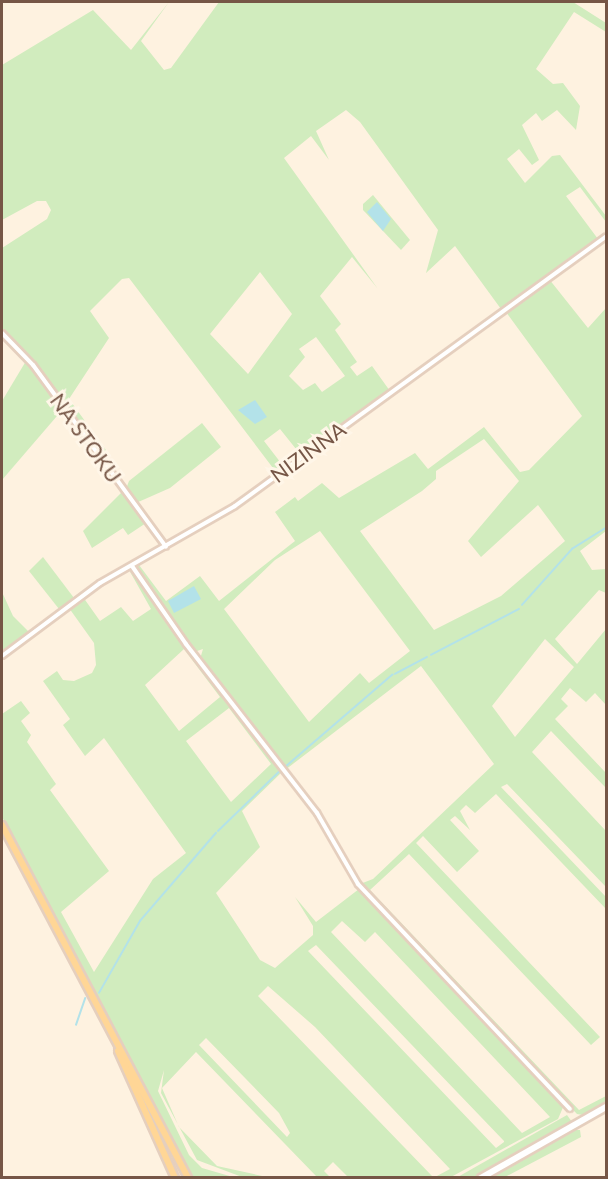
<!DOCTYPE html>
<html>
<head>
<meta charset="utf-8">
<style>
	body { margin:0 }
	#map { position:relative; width:608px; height:1179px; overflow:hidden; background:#fef2e0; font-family:Lato,sans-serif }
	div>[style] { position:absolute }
	.green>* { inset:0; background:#d1ecbe }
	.water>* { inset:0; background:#b3e2e9 }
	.stream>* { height:1.5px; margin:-0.75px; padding:0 0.75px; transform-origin:0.75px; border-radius:0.75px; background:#b3e2e9 }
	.roads { filter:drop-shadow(2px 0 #e5cfbe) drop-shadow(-2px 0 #e5cfbe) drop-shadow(0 2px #e5cfbe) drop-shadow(0 -2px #e5cfbe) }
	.minor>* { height:4px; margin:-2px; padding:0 2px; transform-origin:2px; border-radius:2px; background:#fff }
	.secondary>* { height:6px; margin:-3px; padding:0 3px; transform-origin:3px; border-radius:3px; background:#fff }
	.primary>* { height:6px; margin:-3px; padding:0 3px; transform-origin:3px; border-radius:3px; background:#ffd696 }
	span { translate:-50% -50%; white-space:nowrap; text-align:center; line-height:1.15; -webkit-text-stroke:6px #fff6e8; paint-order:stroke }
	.street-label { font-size:21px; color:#765646 }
	.frame { position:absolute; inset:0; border:3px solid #765646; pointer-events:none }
</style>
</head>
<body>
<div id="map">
	<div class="green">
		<i style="clip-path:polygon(evenodd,169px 2px,141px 41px,164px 70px,171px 68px,219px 2px,573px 2px,606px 23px,606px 32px,574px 12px,536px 69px,553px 84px,563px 83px,580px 106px,576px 130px,557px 110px,542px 121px,536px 113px,522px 125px,539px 160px,532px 165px,519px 149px,507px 159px,525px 183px,552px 156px,560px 155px,606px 216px,606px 222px,580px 187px,566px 196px,598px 239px,501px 309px,455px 246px,426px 273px,438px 230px,360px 122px,346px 110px,316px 131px,329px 160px,311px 136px,284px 158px,378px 289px,352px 257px,320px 296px,341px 324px,335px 330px,357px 362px,350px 367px,357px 376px,372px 366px,390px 391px,300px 454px,280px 429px,264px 441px,284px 467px,276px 472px,129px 278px,122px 279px,90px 311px,109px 338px,69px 399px,106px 450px,101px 455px,34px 363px,2px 331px,2px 248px,47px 219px,51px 210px,46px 201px,37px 201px,2px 220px,2px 65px,93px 10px,131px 50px,169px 2px,260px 272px,292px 314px,248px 374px,210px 334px,260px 272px,169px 2px,316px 337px,345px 376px,322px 392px,315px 383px,303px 390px,289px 376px,305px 357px,299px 349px,316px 337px)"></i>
		<i style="clip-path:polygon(373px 195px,410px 240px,401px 250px,363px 210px,363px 204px)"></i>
		<i style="clip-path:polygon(evenodd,549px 279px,588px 328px,606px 308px,606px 300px,606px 531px,580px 551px,592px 570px,606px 569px,606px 593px,599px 590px,555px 639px,577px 664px,606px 629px,606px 705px,595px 693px,586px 702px,570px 688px,561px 699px,568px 706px,555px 719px,606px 773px,606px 788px,551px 731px,532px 752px,606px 831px,606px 887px,507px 784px,501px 787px,606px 897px,606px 909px,496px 794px,475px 813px,466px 805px,460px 811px,470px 830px,455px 816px,450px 820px,479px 851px,457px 872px,423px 836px,416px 843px,600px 1037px,591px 1045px,409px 854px,370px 890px,579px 1110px,606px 1096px,606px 1102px,583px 1115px,577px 1114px,360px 884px,373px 879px,494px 764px,421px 666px,285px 770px,200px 659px,203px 649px,194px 652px,137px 568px,139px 565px,166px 601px,200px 576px,219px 601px,295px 541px,275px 512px,295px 497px,298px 501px,322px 483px,339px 498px,415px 453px,428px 469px,484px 427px,520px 472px,529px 470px,582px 416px,506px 312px,549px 279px,484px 439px,519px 481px,468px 541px,481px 557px,538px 505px,565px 541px,501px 596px,434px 630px,360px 531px,422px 491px,436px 479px,436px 471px,484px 439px,549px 279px,320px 531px,410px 651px,369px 683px,360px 673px,309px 722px,224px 609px,275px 560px,320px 531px,549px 279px,545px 639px,574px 667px,515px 737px,492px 706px,545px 639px)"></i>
		<i style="clip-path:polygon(26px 361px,63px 409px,2px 480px,2px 401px)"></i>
		<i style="clip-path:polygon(202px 423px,221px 447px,170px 488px,136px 503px,126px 489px,129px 481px)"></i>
		<i style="clip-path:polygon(123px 491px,146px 523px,128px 535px,123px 528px,92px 548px,83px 531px)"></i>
		<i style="clip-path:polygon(43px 557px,74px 598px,59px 609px,29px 571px)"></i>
		<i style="clip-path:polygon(evenodd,129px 570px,283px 771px,242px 811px,260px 847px,216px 893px,260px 960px,275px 968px,313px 935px,313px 926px,295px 897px,316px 922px,359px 889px,564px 1105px,558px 1119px,451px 1177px,435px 1177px,450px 1169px,315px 1027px,268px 986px,258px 996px,433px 1177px,348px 1177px,333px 1162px,324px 1171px,330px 1177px,317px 1177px,196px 1052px,162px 1088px,179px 1127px,217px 1166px,267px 1177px,242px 1177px,197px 1160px,161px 1093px,164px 1070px,158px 1091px,189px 1155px,202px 1168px,233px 1177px,193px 1177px,2px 817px,2px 714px,21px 701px,30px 713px,21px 721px,31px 735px,27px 742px,56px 784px,50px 790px,109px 871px,61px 912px,94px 972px,153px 879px,186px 853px,104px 738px,85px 756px,63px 725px,70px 719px,43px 681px,57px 671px,63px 680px,74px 681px,92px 673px,96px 665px,94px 643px,69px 608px,83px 597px,100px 621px,121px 607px,133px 621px,151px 609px,129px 570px,184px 649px,220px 697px,179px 731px,145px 685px,184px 649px,129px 570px,229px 708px,271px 764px,231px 802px,186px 741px,229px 708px,129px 570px,342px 921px,365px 942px,375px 932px,550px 1117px,522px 1133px,331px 932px,342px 921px,129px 570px,316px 945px,504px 1141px,504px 1142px,496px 1148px,308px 951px,316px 945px,129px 570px,206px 1038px,279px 1113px,290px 1133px,287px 1137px,199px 1045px,206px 1038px)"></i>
		<i style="clip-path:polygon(2px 592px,13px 616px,29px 632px,2px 654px)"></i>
		<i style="clip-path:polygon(567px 1115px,572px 1122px,555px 1132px,475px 1177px,456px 1178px)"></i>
		<i style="clip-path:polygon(574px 1130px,580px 1130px,581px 1137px,505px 1177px,488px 1178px)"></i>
	</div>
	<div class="water">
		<i style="clip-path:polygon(377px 202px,391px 219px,383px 231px,367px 212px)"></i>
		<i style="clip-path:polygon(255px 400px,267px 417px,255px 424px,238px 410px)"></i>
		<i style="clip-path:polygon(194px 586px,201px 599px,174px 613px,168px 601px)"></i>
	</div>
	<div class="stream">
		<i style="left:522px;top:605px;width:75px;rotate:-48.2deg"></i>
		<i style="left:572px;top:549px;width:40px;rotate:-32deg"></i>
		<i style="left:431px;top:655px;width:99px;rotate:-27.6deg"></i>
		<i style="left:395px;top:674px;width:36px;rotate:-28deg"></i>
		<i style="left:284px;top:768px;width:143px;rotate:-40.7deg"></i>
		<i style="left:218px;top:831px;width:88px;rotate:-44.1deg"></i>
		<i style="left:99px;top:993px;width:83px;rotate:-60.3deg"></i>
		<i style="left:140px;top:921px;width:116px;rotate:-49.2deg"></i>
		<i style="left:76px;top:1025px;width:28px;rotate:-71deg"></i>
	</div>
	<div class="roads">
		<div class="minor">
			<i style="left:2px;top:333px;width:45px;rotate:45.9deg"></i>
			<i style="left:33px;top:365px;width:225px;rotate:53.8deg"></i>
			<i style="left:132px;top:566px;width:95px;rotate:55.3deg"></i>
			<i style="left:186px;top:644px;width:214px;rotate:52.2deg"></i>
			<i style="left:317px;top:813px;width:82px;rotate:60deg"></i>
			<i style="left:358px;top:884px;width:309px;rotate:46.7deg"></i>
			<i style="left:2px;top:656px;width:122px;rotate:-36.7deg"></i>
			<i style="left:100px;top:583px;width:155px;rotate:-29.7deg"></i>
			<i style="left:235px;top:506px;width:459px;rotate:-36deg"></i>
		</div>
		<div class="secondary">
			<i style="left:481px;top:1178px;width:144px;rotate:-29.6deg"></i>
		</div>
		<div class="primary">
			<i style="left:2px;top:825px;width:399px;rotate:62.2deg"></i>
			<i style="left:118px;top:1051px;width:139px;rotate:65.8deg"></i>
		</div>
	</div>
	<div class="street-label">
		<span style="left:86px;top:438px;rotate:54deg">NA STOKU</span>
		<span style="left:308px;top:452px;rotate:-36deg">NIZINNA</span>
	</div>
	<div class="frame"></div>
</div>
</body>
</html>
